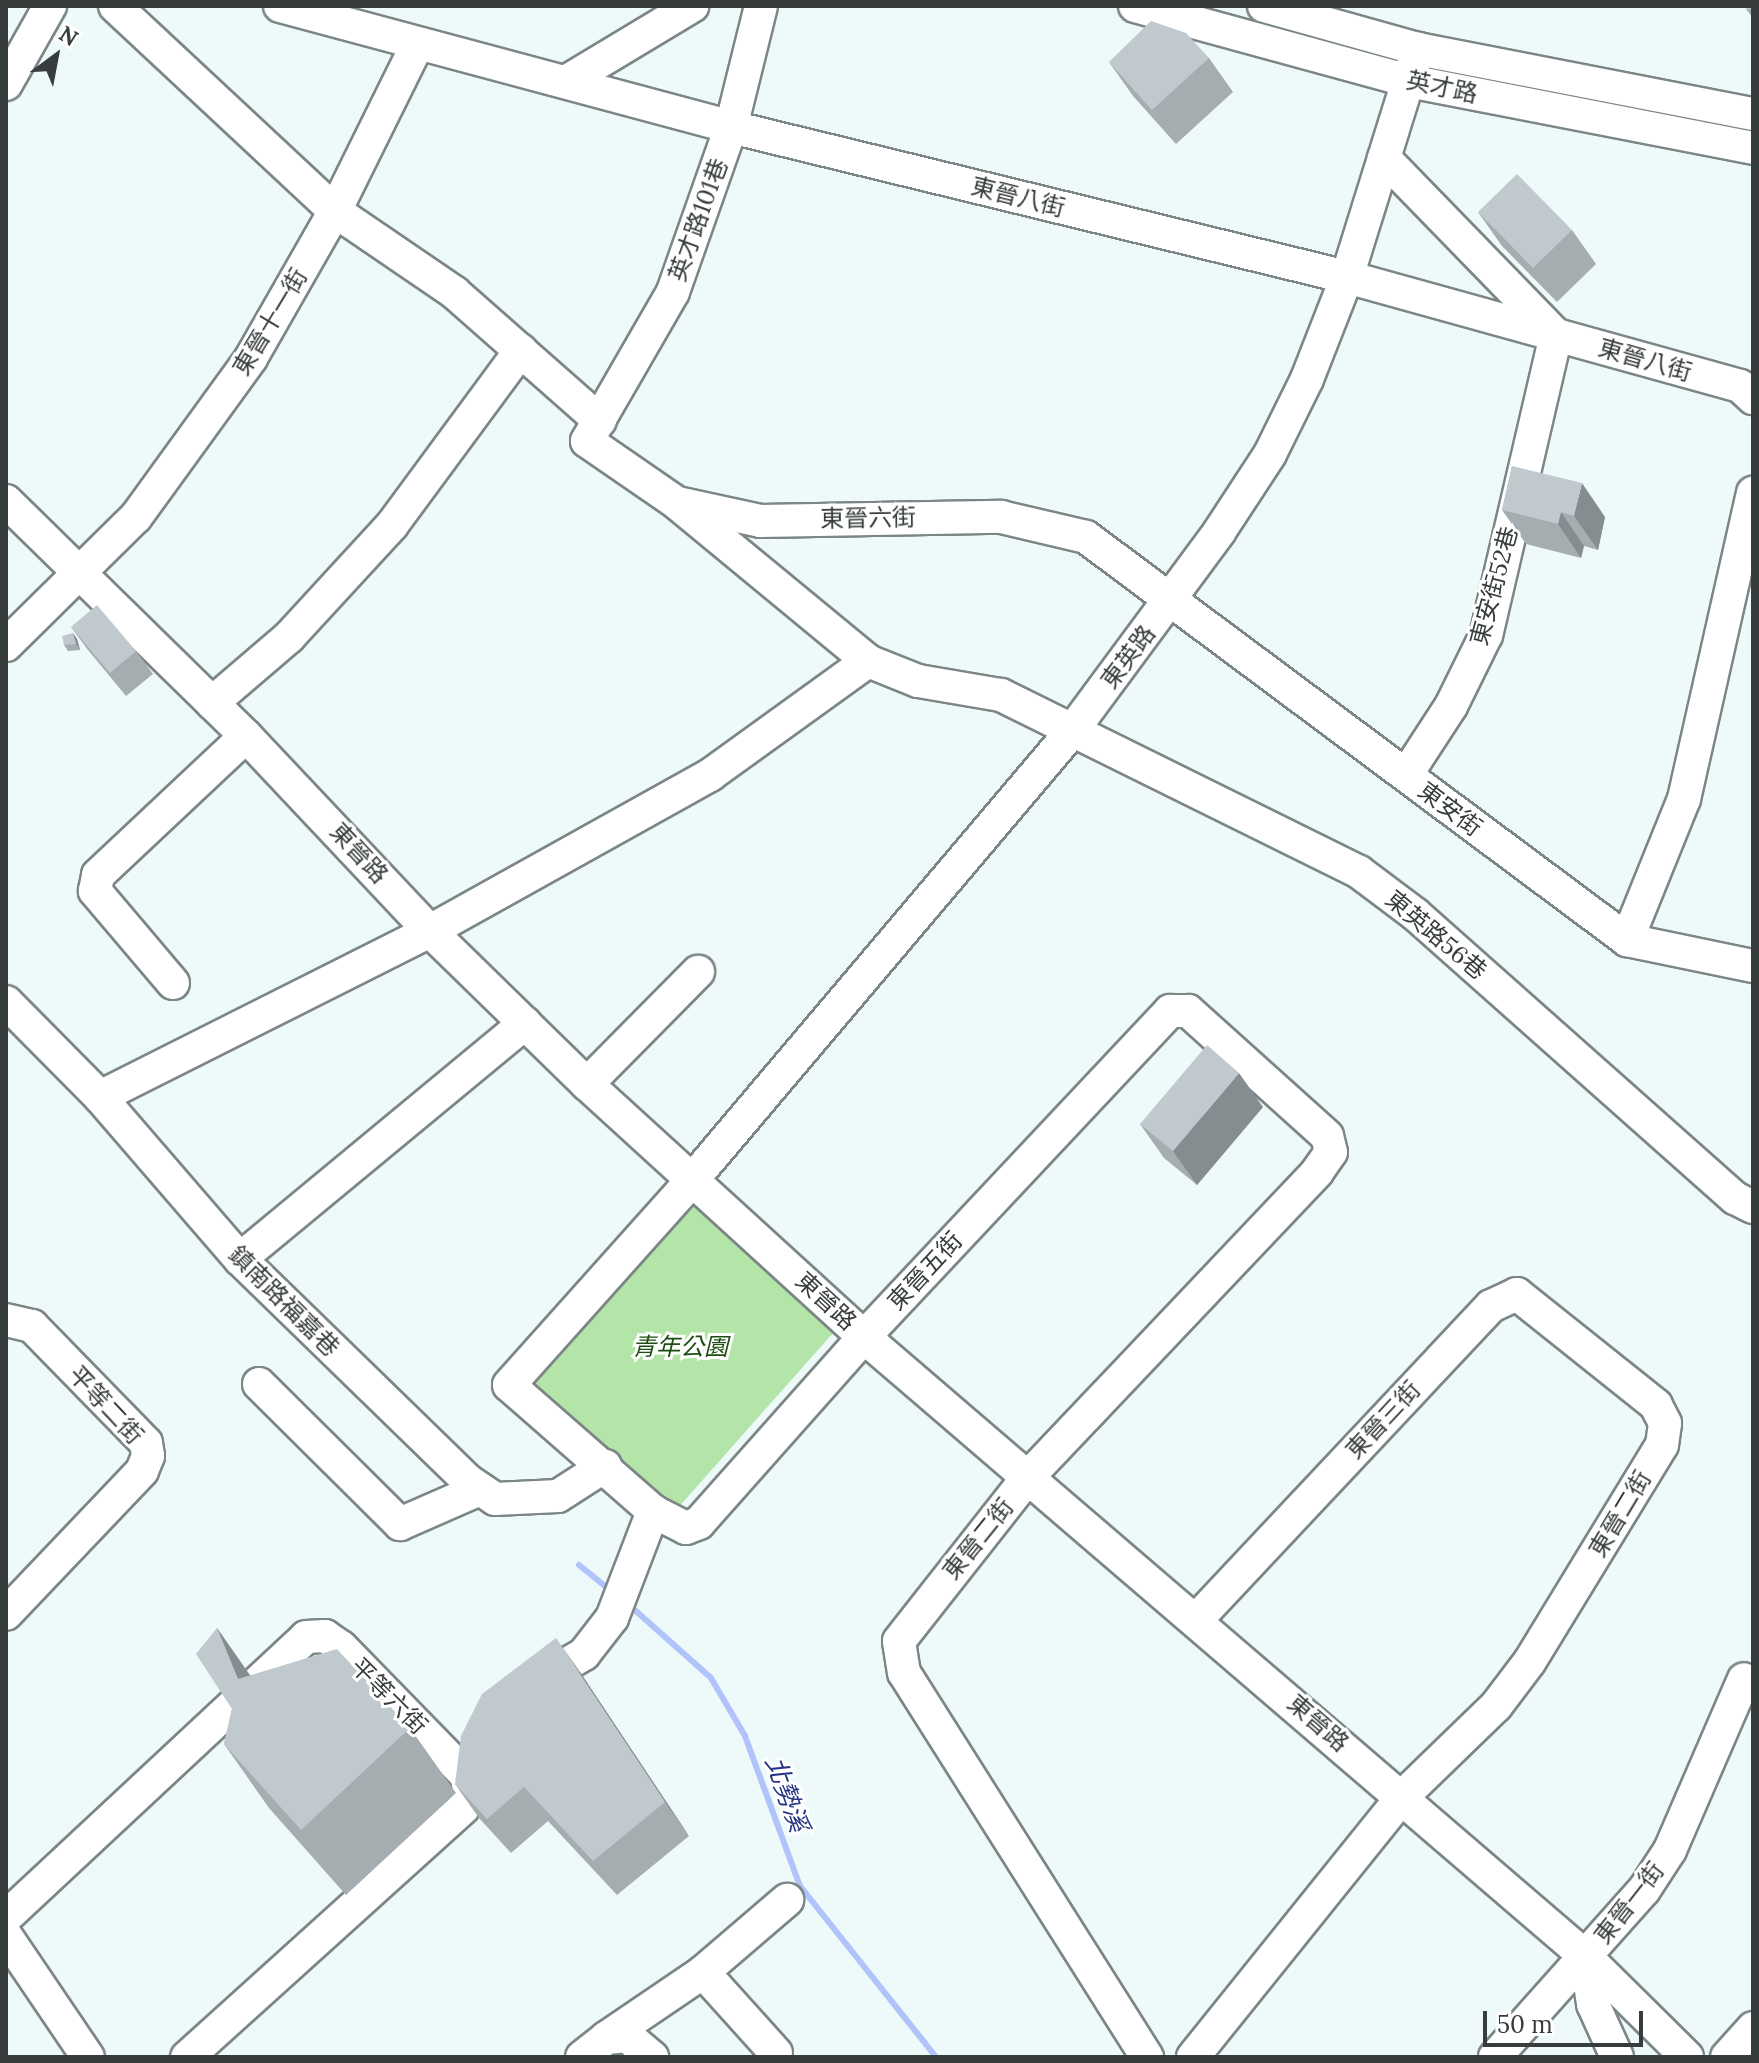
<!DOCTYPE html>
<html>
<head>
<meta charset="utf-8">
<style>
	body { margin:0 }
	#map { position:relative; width:1759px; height:2063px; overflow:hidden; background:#eef9fa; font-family:Lora,"Noto Sans TC",serif }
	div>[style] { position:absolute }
	.green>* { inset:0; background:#b3e4a8 }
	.stream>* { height:6px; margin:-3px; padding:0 3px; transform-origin:3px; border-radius:3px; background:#b0c3fa }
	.roads { filter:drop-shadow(2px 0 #7c8687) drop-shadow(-2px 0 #7c8687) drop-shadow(0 2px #7c8687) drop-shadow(0 -2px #7c8687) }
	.minor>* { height:32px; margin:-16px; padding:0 16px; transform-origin:16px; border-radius:16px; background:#fff }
	.wall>* { inset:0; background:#a5adb1 }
	.shaded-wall>* { inset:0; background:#868d90 }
	.building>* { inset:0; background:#c0c9ce }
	span { translate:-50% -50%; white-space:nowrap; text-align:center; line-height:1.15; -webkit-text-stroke:6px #fff; paint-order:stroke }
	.street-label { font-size:24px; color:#373c3c }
	.park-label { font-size:24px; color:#1d4e11; font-style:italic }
	.water-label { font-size:26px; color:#263684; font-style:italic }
	.frame { position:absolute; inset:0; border:8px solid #373c3c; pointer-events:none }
	.north { position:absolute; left:16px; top:16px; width:80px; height:80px; -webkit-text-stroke:6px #fff; paint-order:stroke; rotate:32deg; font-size:22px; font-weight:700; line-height:32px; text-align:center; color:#373c3c }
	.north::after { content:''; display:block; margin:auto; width:28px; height:36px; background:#373c3c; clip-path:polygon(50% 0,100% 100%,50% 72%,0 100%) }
	.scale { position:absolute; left:1483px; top:2011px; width:160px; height:36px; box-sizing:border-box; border:4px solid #373c3c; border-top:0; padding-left:10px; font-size:24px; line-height:28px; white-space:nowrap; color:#373c3c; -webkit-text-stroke:6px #fff; paint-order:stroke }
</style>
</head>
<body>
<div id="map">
	<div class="green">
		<i style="clip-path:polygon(684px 1184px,842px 1323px,676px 1510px,518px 1371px)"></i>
	</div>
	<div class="stream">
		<i style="left:579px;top:1565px;width:40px;rotate:39deg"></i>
		<i style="left:628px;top:1604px;width:111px;rotate:41.7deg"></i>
		<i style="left:711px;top:1678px;width:67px;rotate:59.6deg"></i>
		<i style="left:745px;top:1736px;width:160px;rotate:69.9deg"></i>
		<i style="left:800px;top:1886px;width:218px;rotate:51.5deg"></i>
	</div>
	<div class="roads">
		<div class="minor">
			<i style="left:115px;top:6px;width:301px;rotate:43deg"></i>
			<i style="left:335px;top:211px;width:145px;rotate:34.3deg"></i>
			<i style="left:455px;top:293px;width:193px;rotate:41.4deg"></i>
			<i style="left:280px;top:6px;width:467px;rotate:15deg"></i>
			<i style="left:731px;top:127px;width:634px;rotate:13.69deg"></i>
			<i style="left:1347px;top:277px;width:408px;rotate:15.5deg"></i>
			<i style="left:1740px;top:386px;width:18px;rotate:43deg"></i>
			<i style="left:761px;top:6px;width:125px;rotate:103.9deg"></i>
			<i style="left:731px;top:127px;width:175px;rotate:109.4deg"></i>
			<i style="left:673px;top:292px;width:172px;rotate:120deg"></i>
			<i style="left:587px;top:441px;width:109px;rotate:34.6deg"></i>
			<i style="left:677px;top:503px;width:85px;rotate:12.2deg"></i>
			<i style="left:760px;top:521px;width:241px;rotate:-1deg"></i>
			<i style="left:1001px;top:517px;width:87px;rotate:13.2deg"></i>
			<i style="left:1086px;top:537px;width:675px;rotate:36.68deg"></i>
			<i style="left:1627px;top:940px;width:129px;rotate:11.7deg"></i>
			<i style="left:1135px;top:6px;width:284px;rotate:15.3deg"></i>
			<i style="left:1409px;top:81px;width:350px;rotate:11deg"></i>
			<i style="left:1264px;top:6px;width:160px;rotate:15.6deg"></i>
			<i style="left:1418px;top:49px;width:341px;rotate:11deg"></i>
			<i style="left:569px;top:80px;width:144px;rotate:-31deg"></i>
			<i style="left:6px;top:84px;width:90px;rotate:-60.6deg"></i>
			<i style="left:1384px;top:158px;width:247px;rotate:45.8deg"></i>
			<i style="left:1556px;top:335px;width:308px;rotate:103.1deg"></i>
			<i style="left:1486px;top:635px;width:79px;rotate:116.2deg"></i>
			<i style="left:1451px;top:706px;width:82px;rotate:123.1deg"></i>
			<i style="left:6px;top:501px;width:336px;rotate:44.4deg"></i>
			<i style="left:246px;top:736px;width:268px;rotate:46.7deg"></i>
			<i style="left:430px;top:931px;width:219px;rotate:44.3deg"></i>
			<i style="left:587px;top:1084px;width:375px;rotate:42.4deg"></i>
			<i style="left:864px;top:1337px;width:952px;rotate:40.65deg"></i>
			<i style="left:1586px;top:1957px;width:142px;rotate:44.7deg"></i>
			<i style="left:679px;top:505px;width:245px;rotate:39.5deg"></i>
			<i style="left:868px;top:661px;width:54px;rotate:21.8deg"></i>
			<i style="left:918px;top:681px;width:84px;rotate:9.6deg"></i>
			<i style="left:1001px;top:695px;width:399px;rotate:26.3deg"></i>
			<i style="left:1359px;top:872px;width:70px;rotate:36.9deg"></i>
			<i style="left:1415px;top:914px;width:428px;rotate:41.6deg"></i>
			<i style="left:1735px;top:1198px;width:20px;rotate:27deg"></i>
			<i style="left:6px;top:645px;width:182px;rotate:-44.6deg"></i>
			<i style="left:136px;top:517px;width:196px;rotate:-54.1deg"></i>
			<i style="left:251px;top:358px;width:169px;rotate:-60.3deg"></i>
			<i style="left:335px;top:211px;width:185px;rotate:-63.7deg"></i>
			<i style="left:212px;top:703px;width:101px;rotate:-40.6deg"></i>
			<i style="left:289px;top:637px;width:152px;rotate:-47.4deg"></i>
			<i style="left:392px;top:525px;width:217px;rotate:-53.6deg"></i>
			<i style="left:1627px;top:940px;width:152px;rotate:-68deg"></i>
			<i style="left:1684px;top:799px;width:314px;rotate:-77.3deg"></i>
			<i style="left:173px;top:983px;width:121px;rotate:-130.3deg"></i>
			<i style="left:95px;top:891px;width:16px;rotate:-79deg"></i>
			<i style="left:98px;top:875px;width:203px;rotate:-43.2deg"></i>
			<i style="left:6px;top:1002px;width:134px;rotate:45.3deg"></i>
			<i style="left:100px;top:1097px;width:214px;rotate:49.2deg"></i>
			<i style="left:240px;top:1259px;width:317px;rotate:44.2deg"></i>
			<i style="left:467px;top:1480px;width:34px;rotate:34deg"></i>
			<i style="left:495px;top:1499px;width:63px;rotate:-2.7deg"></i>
			<i style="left:558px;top:1496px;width:56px;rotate:-32.6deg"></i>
			<i style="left:587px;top:1084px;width:158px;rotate:-45.3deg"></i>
			<i style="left:100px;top:1097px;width:369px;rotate:-26.7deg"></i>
			<i style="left:430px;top:931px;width:321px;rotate:-29.1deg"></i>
			<i style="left:710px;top:775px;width:195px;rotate:-35.8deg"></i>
			<i style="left:240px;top:1259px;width:370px;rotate:-39.6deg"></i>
			<i style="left:6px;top:1320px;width:27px;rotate:13deg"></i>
			<i style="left:32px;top:1326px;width:163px;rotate:45.7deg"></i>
			<i style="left:146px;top:1443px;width:13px;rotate:81deg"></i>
			<i style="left:148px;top:1456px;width:16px;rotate:112deg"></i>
			<i style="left:142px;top:1471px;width:197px;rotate:133.6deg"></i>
			<i style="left:259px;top:1384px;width:199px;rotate:44.8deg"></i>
			<i style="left:400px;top:1524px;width:87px;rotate:-23.6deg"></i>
			<i style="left:535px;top:1683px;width:57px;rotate:-30.6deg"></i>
			<i style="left:584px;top:1654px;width:46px;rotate:-52.1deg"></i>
			<i style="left:612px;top:1618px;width:115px;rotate:-69deg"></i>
			<i style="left:6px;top:1917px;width:410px;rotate:-43deg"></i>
			<i style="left:306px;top:1637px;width:19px;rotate:-3deg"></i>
			<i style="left:325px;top:1636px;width:19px;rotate:35deg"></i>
			<i style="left:341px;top:1647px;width:179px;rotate:45.7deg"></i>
			<i style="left:466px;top:1775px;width:17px;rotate:77deg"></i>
			<i style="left:470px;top:1792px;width:17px;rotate:114deg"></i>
			<i style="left:463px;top:1808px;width:372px;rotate:137.9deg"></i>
			<i style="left:6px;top:1936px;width:146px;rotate:55.9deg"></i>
			<i style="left:1586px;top:1957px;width:48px;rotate:81.5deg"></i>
			<i style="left:1593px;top:2004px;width:58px;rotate:65.6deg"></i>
			<i style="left:703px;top:1972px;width:109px;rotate:48deg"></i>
			<i style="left:606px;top:2038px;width:117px;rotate:-34.2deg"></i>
			<i style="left:703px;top:1972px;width:111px;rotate:-40.6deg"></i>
			<i style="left:582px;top:2057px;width:31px;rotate:-38deg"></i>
			<i style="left:606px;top:2038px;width:21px;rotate:-5deg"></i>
			<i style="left:627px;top:2036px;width:33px;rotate:40deg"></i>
			<i style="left:1147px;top:2057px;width:454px;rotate:-122.3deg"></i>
			<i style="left:904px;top:1673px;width:32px;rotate:-99deg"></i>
			<i style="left:899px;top:1641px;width:209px;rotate:-51.8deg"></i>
			<i style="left:1028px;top:1477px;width:420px;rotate:-46.5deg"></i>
			<i style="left:1317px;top:1172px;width:24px;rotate:-55deg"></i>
			<i style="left:1331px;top:1152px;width:16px;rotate:-104deg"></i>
			<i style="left:1327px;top:1136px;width:187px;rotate:-138deg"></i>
			<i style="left:1188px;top:1011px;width:18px;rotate:180deg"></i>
			<i style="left:1170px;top:1011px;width:447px;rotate:133.2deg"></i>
			<i style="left:864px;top:1337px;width:249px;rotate:131.6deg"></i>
			<i style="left:699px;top:1523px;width:14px;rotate:159deg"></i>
			<i style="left:686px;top:1528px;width:37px;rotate:-153deg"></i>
			<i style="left:653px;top:1511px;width:191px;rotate:-138.8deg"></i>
			<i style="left:509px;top:1385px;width:276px;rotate:-48.2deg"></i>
			<i style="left:693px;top:1179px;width:587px;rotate:-49.77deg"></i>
			<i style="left:1072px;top:731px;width:247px;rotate:-53.5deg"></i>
			<i style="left:1219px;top:532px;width:93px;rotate:-56.8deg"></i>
			<i style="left:1270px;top:454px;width:84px;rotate:-63.7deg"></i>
			<i style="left:1307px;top:379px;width:110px;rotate:-68.6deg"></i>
			<i style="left:1347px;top:277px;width:239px;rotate:-72.7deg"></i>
			<i style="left:1193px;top:2057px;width:335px;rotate:-51.2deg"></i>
			<i style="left:1403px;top:1796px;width:129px;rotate:-44.1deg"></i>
			<i style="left:1496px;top:1706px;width:56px;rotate:-52.9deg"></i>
			<i style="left:1530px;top:1661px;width:253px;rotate:-58.6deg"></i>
			<i style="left:1662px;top:1445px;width:22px;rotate:-82deg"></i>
			<i style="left:1665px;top:1423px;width:20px;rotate:-117deg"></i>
			<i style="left:1656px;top:1405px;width:178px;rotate:-141.4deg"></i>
			<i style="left:1517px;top:1294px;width:29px;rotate:155deg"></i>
			<i style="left:1491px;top:1306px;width:431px;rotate:133.2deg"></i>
			<i style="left:1495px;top:2057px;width:224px;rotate:-48.3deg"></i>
			<i style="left:1644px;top:1890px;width:48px;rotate:-57deg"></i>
			<i style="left:1670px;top:1850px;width:186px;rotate:-66.6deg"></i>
			<i style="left:1727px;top:2057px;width:39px;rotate:-48deg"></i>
		</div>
	</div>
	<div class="wall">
		<i style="clip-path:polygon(1753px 6px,1753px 18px,1746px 9px)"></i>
		<i style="clip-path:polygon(1209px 58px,1233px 92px,1176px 144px,1133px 96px,1109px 62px)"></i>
		<i style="clip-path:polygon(1478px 212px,1572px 230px,1596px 264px,1557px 302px,1502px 246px)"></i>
		<i style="clip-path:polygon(1512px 466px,1605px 517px,1598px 550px,1584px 546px,1581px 558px,1526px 544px,1502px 510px)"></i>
		<i style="clip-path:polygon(71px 627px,136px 651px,153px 674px,126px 696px,88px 650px)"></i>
		<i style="clip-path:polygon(73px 633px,77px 639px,80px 650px,68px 651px,64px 645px)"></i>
		<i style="clip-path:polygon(1263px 1107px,1197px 1185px,1164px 1158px,1140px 1124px)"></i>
		<i style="clip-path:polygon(217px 1628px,250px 1675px,410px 1728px,456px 1793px,346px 1895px,269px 1808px,224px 1744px,232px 1709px)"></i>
		<i style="clip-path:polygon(580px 1672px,689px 1836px,617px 1895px,548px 1821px,511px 1853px,479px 1818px,455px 1784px)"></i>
	</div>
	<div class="shaded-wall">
		<i style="clip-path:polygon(1582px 483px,1605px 517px,1598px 550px,1574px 516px)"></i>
		<i style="clip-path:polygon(1561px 512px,1584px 546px,1581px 558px,1558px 524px)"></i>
		<i style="clip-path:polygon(73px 633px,77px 639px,80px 650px,76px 644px)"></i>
		<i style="clip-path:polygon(1239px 1073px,1263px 1107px,1197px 1185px,1173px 1151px)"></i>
		<i style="clip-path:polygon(217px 1628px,262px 1693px,238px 1679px)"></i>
		<i style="clip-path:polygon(556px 1638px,580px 1672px,689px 1836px,665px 1802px)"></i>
	</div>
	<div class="building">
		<i style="clip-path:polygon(1747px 6px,1753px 6px,1753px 10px,1746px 9px)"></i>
		<i style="clip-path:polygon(1151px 21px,1186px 33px,1209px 58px,1152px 110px,1109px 62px)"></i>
		<i style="clip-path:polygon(1517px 174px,1572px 230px,1533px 268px,1478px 212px)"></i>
		<i style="clip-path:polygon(1512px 466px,1582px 483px,1574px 516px,1561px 512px,1558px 524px,1502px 510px)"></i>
		<i style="clip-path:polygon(97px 605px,136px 651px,110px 673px,71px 627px)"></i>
		<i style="clip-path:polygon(73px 633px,76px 644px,64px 645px,62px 636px)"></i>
		<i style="clip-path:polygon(1207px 1045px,1239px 1073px,1173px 1151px,1140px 1124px)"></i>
		<i style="clip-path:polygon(217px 1628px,238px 1679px,337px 1649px,410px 1728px,301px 1830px,224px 1744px,232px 1709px,196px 1654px)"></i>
		<i style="clip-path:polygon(556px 1638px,665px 1802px,593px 1861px,524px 1787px,487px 1819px,455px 1784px,461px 1736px,482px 1694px)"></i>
	</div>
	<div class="street-label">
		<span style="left:1442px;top:87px;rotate:12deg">英才路</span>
		<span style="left:1018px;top:197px;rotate:14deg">東晉八街</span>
		<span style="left:698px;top:220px;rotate:-70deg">英才路101巷</span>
		<span style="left:270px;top:322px;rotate:-59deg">東晉十一街</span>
		<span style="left:1645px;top:360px;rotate:16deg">東晉八街</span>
		<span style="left:868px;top:518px;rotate:-1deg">東晉六街</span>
		<span style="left:1494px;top:586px;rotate:-75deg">東安街52巷</span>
		<span style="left:1128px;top:657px;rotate:-53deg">東英路</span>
		<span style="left:1450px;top:809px;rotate:37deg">東安街</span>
		<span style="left:359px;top:853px;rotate:47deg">東晉路</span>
		<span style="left:1436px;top:935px;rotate:40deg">東英路56巷</span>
		<span style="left:925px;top:1271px;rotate:-47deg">東晉五街</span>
		<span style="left:284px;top:1301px;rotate:45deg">鎮南路福嘉巷</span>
		<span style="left:826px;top:1301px;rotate:43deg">東晉路</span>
		<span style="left:106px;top:1405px;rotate:47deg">平等二街</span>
		<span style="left:1383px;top:1420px;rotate:-47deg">東晉三街</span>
		<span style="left:1620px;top:1514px;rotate:-59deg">東晉二街</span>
		<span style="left:978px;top:1539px;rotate:-51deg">東晉二街</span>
		<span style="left:389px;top:1696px;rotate:45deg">平等六街</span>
		<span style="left:1318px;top:1723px;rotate:41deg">東晉路</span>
		<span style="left:1629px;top:1903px;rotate:-52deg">東晉一街</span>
	</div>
	<div class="park-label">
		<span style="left:680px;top:1347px">青年公園</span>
	</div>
	<div class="water-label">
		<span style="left:787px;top:1794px;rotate:70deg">北勢溪</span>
	</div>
	<div class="frame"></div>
	<div class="north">N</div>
	<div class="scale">50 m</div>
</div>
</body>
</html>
